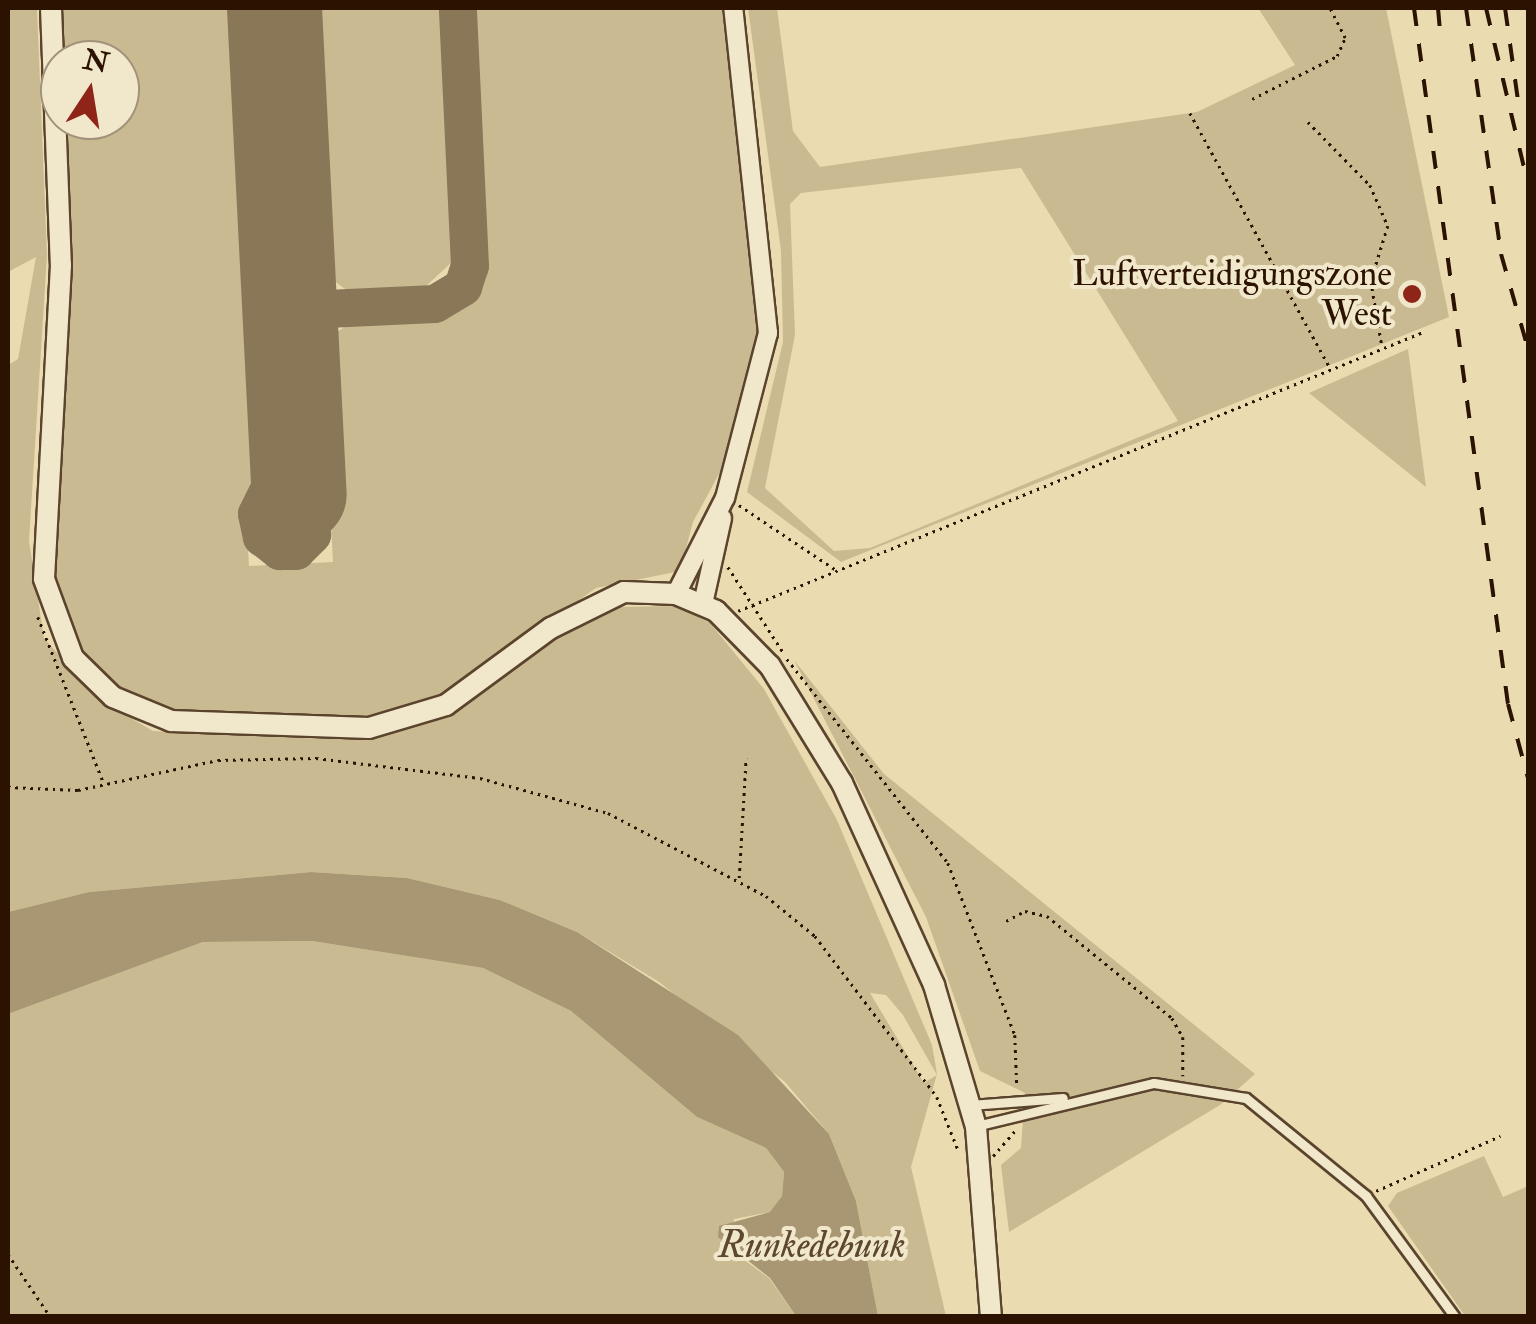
<!DOCTYPE html>
<html>
<head>
<meta charset="utf-8">
<style>
	body { margin:0 }
	#map { position:relative; width:1536px; height:1324px; overflow:hidden; background:#eadcb0; font-family:"IM FELL Double Pica",serif }
	div>[style] { position:absolute }
	.green>* { inset:0; background:#caba92 }
	.water>* { inset:0; background:#a99774 }
	.taxiway>* { height:38px; margin:-19px; padding:0 19px; transform-origin:19px; border-radius:19px; background:#8a7758 }
	.runway>* { height:95px; margin:-47.5px; padding:0 47.5px; transform-origin:47.5px; border-radius:47.5px; background:#8a7758 }
	.path>* { height:2.5px; margin-top:-1.25px; transform-origin:0; background:repeating-linear-gradient(90deg,#2b1201 0 2.5px,transparent 0 7.5px) }
	.roads { filter:drop-shadow(2px 0 #5b442d) drop-shadow(-2px 0 #5b442d) drop-shadow(0 2px #5b442d) drop-shadow(0 -2px #5b442d) }
	.service>* { height:9px; margin:-4.5px; padding:0 4.5px; transform-origin:4.5px; border-radius:4.5px; background:#f1e8cc }
	.minor>* { height:18px; margin:-9px; padding:0 9px; transform-origin:9px; border-radius:9px; background:#f1e8cc }
	.tertiary>* { height:20px; margin:-10px; padding:0 10px; transform-origin:10px; border-radius:10px; background:#f1e8cc }
	.rail>* { height:4px; margin-top:-2px; transform-origin:0; background:repeating-linear-gradient(90deg,#2b1201 0 18px,transparent 0 36px) }
	.dots>* { width:28px; height:28px; translate:-50% -50%; box-sizing:border-box; border:5px solid #f1e8cc; border-radius:50% }
	span { translate:-50% -50%; white-space:nowrap; text-align:center; line-height:1.15; -webkit-text-stroke:8px #f1e8cc; paint-order:stroke }
	.poi-label { font-size:35px; color:#2b1201 }
	.right { translate:-100% -50%; text-align:right }
	.water-label { font-size:38px; color:#5d472f; font-style:italic }
	.frame { position:absolute; inset:0; border:10px solid #2b1201; pointer-events:none }
	.north { position:absolute; left:40px; top:40px; width:100px; height:100px; box-sizing:border-box; background:#f1e8cc; border:2px solid #a2927b; border-radius:50%; rotate:12deg; font-size:28px; font-weight:700; line-height:40px; text-align:center; color:#2b1201 }
	.north::after { content:''; display:block; margin:auto; width:35px; height:45px; background:#8f2418; clip-path:polygon(50% 0,100% 100%,50% 72%,0 100%) }
</style>
</head>
<body>
<div id="map">
	<div class="green">
		<i style="clip-path:polygon(evenodd,8px 8px,37px 8px,47px 255px,29px 541px,44px 638px,97px 698px,153px 731px,327px 739px,391px 734px,464px 707px,566px 632px,621px 607px,676px 606px,710px 623px,764px 689px,837px 820px,932px 1045px,937px 1074px,911px 1167px,946px 1316px,878px 1316px,856px 1201px,829px 1134px,785px 1082px,659px 982px,577px 932px,500px 900px,407px 878px,311px 872px,89px 892px,8px 912px,8px 365px,18px 359px,36px 257px,8px 272px,8px 8px,870px 993px,886px 995px,903px 1015px,937px 1075px,924px 1083px,870px 993px)"></i>
		<i style="clip-path:polygon(60px 8px,241px 8px,264px 469px,245px 502px,249px 566px,333px 562px,323px 365px,335px 333px,353px 322px,450px 312px,477px 283px,470px 8px,724px 8px,759px 322px,733px 448px,693px 522px,680px 571px,596px 588px,435px 702px,365px 721px,188px 716px,131px 699px,83px 656px,53px 579px,67px 340px,65px 120px,120px 120px,120px 60px,62px 60px)"></i>
		<i style="clip-path:polygon(306px 8px,445px 8px,457px 237px,453px 261px,423px 289px,355px 296px,320px 271px)"></i>
		<i style="clip-path:polygon(evenodd,748px 8px,777px 8px,793px 131px,820px 167px,1197px 112px,1295px 65px,1258px 8px,1386px 8px,1449px 317px,841px 562px,747px 492px,783px 342px,781px 251px,748px 8px,1021px 168px,1178px 421px,870px 548px,834px 551px,765px 488px,795px 335px,790px 204px,801px 193px,1021px 168px)"></i>
		<i style="clip-path:polygon(1408px 349px,1426px 487px,1309px 393px)"></i>
		<i style="clip-path:polygon(794px 660px,884px 774px,1255px 1074px,1220px 1105px,1009px 1232px,1001px 1165px,1021px 1148px,1025px 1093px,980px 1071px,926px 917px)"></i>
		<i style="clip-path:polygon(312px 941px,483px 968px,571px 1011px,697px 1117px,766px 1148px,784px 1172px,782px 1196px,771px 1212px,734px 1219px,729px 1249px,769px 1278px,796px 1316px,8px 1316px,8px 1014px,203px 942px)"></i>
		<i style="clip-path:polygon(1484px 1156px,1503px 1197px,1528px 1186px,1528px 1316px,1465px 1316px,1388px 1206px,1397px 1193px)"></i>
	</div>
	<div class="water">
		<i style="clip-path:polygon(311px 872px,407px 878px,500px 900px,577px 932px,738px 1035px,829px 1134px,856px 1201px,878px 1316px,796px 1316px,770px 1278px,718px 1237px,719px 1226px,770px 1212px,782px 1196px,784px 1172px,766px 1148px,697px 1117px,571px 1011px,483px 968px,312px 941px,203px 942px,8px 1014px,8px 912px,89px 892px)"></i>
	</div>
	<div class="taxiway">
		<i style="left:288px;top:267px;width:31px;rotate:68deg"></i>
		<i style="left:300px;top:296px;width:30px;rotate:26deg"></i>
		<i style="left:327px;top:309px;width:108px;rotate:-2.7deg"></i>
		<i style="left:435px;top:304px;width:33px;rotate:-31deg"></i>
		<i style="left:463px;top:287px;width:22px;rotate:-72deg"></i>
		<i style="left:470px;top:266px;width:258px;rotate:-92.7deg"></i>
		<i style="left:293px;top:393px;width:52px;rotate:-90deg"></i>
		<i style="left:293px;top:341px;width:47px;rotate:-43.3deg"></i>
		<i style="left:296px;top:435px;width:88px;rotate:116.3deg"></i>
		<i style="left:257px;top:514px;width:24px;rotate:78deg"></i>
		<i style="left:262px;top:537px;width:23px;rotate:38deg"></i>
		<i style="left:280px;top:551px;width:16px"></i>
		<i style="left:296px;top:551px;width:23px;rotate:-45deg"></i>
		<i style="left:312px;top:535px;width:43px;rotate:-107.6deg"></i>
	</div>
	<div class="runway">
		<i style="left:274px;top:8px;width:487px;rotate:87.1deg"></i>
	</div>
	<div class="path">
		<i style="left:1252px;top:99px;width:95px;rotate:-26.8deg"></i>
		<i style="left:1337px;top:56px;width:20px;rotate:-66deg"></i>
		<i style="left:1345px;top:38px;width:34px;rotate:-117deg"></i>
		<i style="left:1190px;top:113px;width:289px;rotate:61.2deg"></i>
		<i style="left:1308px;top:122px;width:88px;rotate:45.5deg"></i>
		<i style="left:1370px;top:185px;width:45px;rotate:66.3deg"></i>
		<i style="left:1388px;top:226px;width:58px;rotate:107.2deg"></i>
		<i style="left:1371px;top:281px;width:66px;rotate:80.4deg"></i>
		<i style="left:739px;top:505px;width:117px;rotate:33.8deg"></i>
		<i style="left:728px;top:567px;width:101px;rotate:57.1deg"></i>
		<i style="left:738px;top:611px;width:740px;rotate:-22.16deg"></i>
		<i style="left:38px;top:617px;width:176px;rotate:68.4deg"></i>
		<i style="left:787px;top:659px;width:260px;rotate:51.7deg"></i>
		<i style="left:948px;top:863px;width:185px;rotate:68.7deg"></i>
		<i style="left:1015px;top:1035px;width:52px;rotate:87.8deg"></i>
		<i style="left:8px;top:787px;width:70px;rotate:2.5deg"></i>
		<i style="left:78px;top:790px;width:143px;rotate:-12.1deg"></i>
		<i style="left:218px;top:760px;width:98px;rotate:-1.2deg"></i>
		<i style="left:316px;top:758px;width:165px;rotate:7deg"></i>
		<i style="left:480px;top:778px;width:133px;rotate:15.3deg"></i>
		<i style="left:608px;top:813px;width:178px;rotate:27.7deg"></i>
		<i style="left:766px;top:896px;width:63px;rotate:39.2deg"></i>
		<i style="left:815px;top:936px;width:202px;rotate:52.8deg"></i>
		<i style="left:937px;top:1097px;width:59px;rotate:68.2deg"></i>
		<i style="left:739px;top:878px;width:120px;rotate:-86.7deg"></i>
		<i style="left:1006px;top:921px;width:21px;rotate:-28deg"></i>
		<i style="left:1025px;top:911px;width:23px;rotate:13deg"></i>
		<i style="left:1047px;top:916px;width:161px;rotate:39.2deg"></i>
		<i style="left:1172px;top:1018px;width:22px;rotate:60deg"></i>
		<i style="left:1183px;top:1037px;width:39px;rotate:90deg"></i>
		<i style="left:993px;top:1156px;width:35px;rotate:-49deg"></i>
		<i style="left:1376px;top:1191px;width:136px;rotate:-23.9deg"></i>
		<i style="left:8px;top:1254px;width:75px;rotate:55.9deg"></i>
	</div>
	<div class="roads">
		<div class="service">
			<i style="left:970px;top:1105px;width:93px;rotate:-4.3deg"></i>
			<i style="left:976px;top:1126px;width:183px;rotate:-13.6deg"></i>
			<i style="left:1154px;top:1083px;width:93px;rotate:9.3deg"></i>
			<i style="left:1246px;top:1098px;width:155px;rotate:39.2deg"></i>
			<i style="left:1366px;top:1196px;width:149px;rotate:53.7deg"></i>
		</div>
		<div class="minor">
			<i style="left:676px;top:594px;width:108px;rotate:-63deg"></i>
			<i style="left:725px;top:498px;width:171px;rotate:-75.4deg"></i>
			<i style="left:768px;top:333px;width:327px;rotate:-96.1deg"></i>
			<i style="left:703px;top:604px;width:88px;rotate:-77.5deg"></i>
		</div>
		<div class="tertiary">
			<i style="left:51px;top:8px;width:257px;rotate:87.8deg"></i>
			<i style="left:61px;top:265px;width:314px;rotate:93.1deg"></i>
			<i style="left:44px;top:579px;width:84px;rotate:69.8deg"></i>
			<i style="left:73px;top:658px;width:56px;rotate:44.3deg"></i>
			<i style="left:113px;top:697px;width:63px;rotate:22.5deg"></i>
			<i style="left:171px;top:721px;width:198px;rotate:2deg"></i>
			<i style="left:369px;top:728px;width:80px;rotate:-16.6deg"></i>
			<i style="left:446px;top:705px;width:130px;rotate:-36.3deg"></i>
			<i style="left:551px;top:628px;width:81px;rotate:-26.3deg"></i>
			<i style="left:624px;top:592px;width:52px;rotate:2.2deg"></i>
			<i style="left:676px;top:594px;width:43px;rotate:23deg"></i>
			<i style="left:716px;top:611px;width:77px;rotate:45.5deg"></i>
			<i style="left:770px;top:666px;width:137px;rotate:58.4deg"></i>
			<i style="left:842px;top:783px;width:222px;rotate:65.5deg"></i>
			<i style="left:934px;top:985px;width:148px;rotate:73.5deg"></i>
			<i style="left:976px;top:1127px;width:190px;rotate:85.5deg"></i>
		</div>
	</div>
	<div class="rail">
		<i style="left:1414px;top:8px;width:702px;rotate:82.31deg"></i>
		<i style="left:1508px;top:704px;width:77px;rotate:74.9deg"></i>
		<i style="left:1438px;top:8px;width:24px;rotate:85deg"></i>
		<i style="left:1466px;top:8px;width:248px;rotate:81.9deg"></i>
		<i style="left:1501px;top:254px;width:99px;rotate:74.1deg"></i>
		<i style="left:1486px;top:8px;width:181px;rotate:76.6deg"></i>
		<i style="left:1505px;top:8px;width:100px;rotate:82deg"></i>
	</div>
	<div class="dots">
		<i style="left:1412px;top:294px;background:#8f2418"></i>
	</div>
	<div class="poi-label">
		<span class="right" style="left:1392px;top:294px">Luftverteidigungszone<br>West</span>
	</div>
	<div class="water-label">
		<span style="left:812px;top:1246px">Runkedebunk</span>
	</div>
	<div class="frame"></div>
	<div class="north">N</div>
</div>
</body>
</html>
